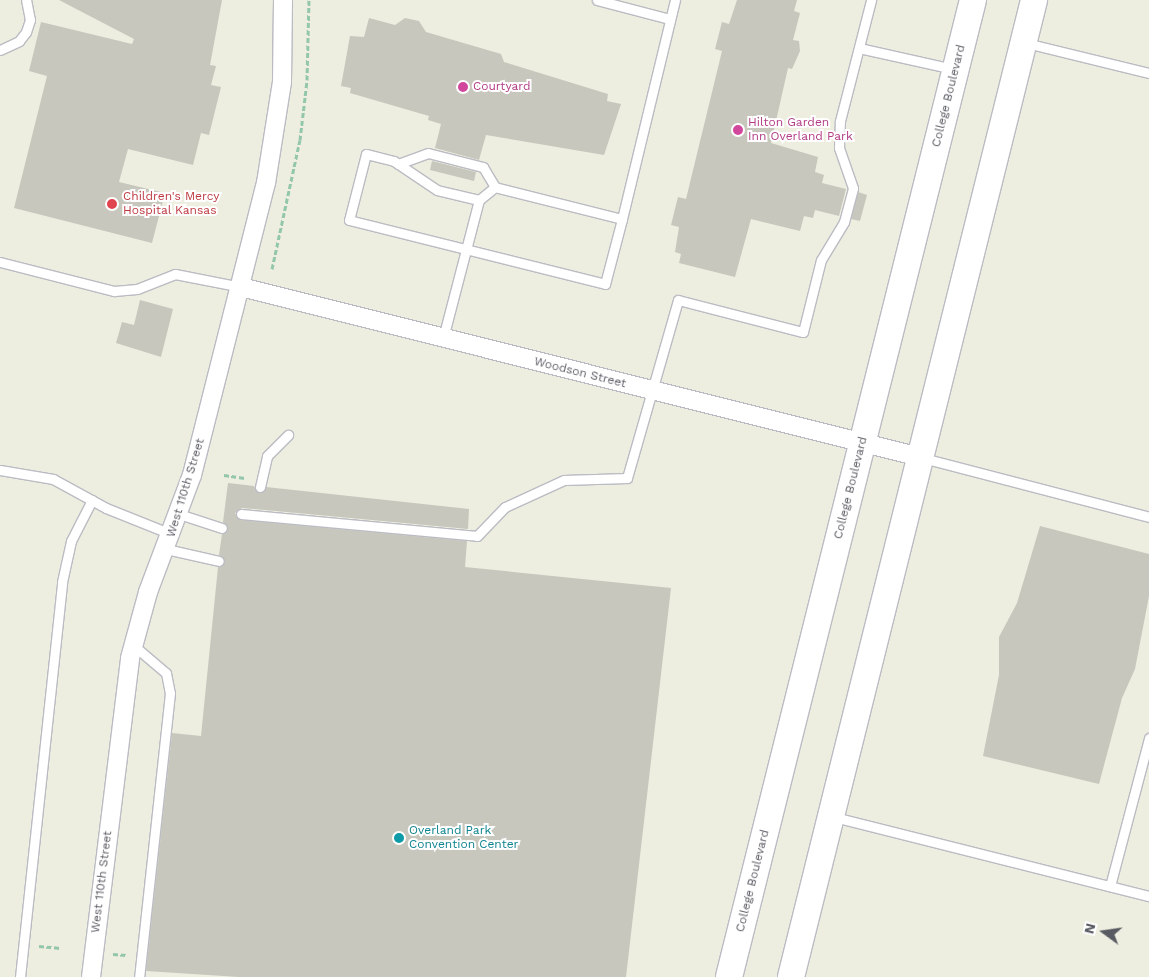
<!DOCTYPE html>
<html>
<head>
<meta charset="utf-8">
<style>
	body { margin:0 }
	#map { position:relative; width:1149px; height:977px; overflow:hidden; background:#edede0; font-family:"Work Sans",sans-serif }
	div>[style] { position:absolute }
	.building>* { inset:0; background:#c8c7bd }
	.path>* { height:3px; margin-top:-1.5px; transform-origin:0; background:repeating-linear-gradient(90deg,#93c7ac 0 5px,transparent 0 7.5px) }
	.roads { filter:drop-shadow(1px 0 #bbbcc3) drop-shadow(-1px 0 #bbbcc3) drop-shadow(0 1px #bbbcc3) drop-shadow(0 -1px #bbbcc3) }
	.service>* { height:9px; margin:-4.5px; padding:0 4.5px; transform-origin:4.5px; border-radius:4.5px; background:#fff }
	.minor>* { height:18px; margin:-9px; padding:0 9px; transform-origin:9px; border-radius:9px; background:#fff }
	.secondary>* { height:26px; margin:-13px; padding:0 13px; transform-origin:13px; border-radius:13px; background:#fff }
	.dots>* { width:14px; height:14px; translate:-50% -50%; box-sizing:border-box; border:2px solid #fff; border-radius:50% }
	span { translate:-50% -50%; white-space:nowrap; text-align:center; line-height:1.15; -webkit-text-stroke:4px #fff; paint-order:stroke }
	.hotel-label { font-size:12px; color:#b23c85 }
	.left { translate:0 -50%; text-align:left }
	.street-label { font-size:12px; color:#595b62 }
	.health-label { font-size:12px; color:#be3a42 }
	.culture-label { font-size:12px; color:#0d838f }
	.north { position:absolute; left:1079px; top:907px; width:50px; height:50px; -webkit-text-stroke:4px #fff; paint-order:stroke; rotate:284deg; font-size:14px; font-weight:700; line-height:20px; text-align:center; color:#595b62 }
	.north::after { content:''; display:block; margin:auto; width:18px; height:22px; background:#595b62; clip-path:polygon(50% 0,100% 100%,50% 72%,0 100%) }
</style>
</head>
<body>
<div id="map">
	<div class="building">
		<i style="clip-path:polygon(59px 0,222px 0,210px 65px,216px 66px,211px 85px,221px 87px,209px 135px,201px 133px,193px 165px,128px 149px,119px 182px,165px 193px,152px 243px,14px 208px,47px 76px,29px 71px,41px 22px,132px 44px,134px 39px)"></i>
		<i style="clip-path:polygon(737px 0,797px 0,794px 11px,800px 13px,793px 40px,799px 41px,800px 51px,792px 69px,788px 68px,771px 143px,818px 157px,815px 172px,824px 175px,822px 183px,846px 189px,839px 216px,815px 210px,813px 218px,804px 216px,800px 231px,751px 219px,735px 277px,679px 263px,681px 254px,675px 252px,679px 227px,671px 225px,678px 197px,686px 199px,722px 51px,715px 49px,722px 22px,729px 24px)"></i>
		<i style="clip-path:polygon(369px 18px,395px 25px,405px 18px,419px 21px,426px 32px,501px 54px,504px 62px,608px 94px,607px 101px,621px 104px,604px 155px,486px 135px,479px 160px,435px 148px,441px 124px,428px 120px,429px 116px,350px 93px,351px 88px,341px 86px,350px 36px,364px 37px)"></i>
		<i style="clip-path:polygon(432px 161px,476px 172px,474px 181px,430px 170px)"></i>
		<i style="clip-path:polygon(858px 192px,867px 195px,860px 221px,851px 219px)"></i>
		<i style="clip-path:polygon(140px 300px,173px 309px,161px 357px,116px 343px,122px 322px,134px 325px)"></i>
		<i style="clip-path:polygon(228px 483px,254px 486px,259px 493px,266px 487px,469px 509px,468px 529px,242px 508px,235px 513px,240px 520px,467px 541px,465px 567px,671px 588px,626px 977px,239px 977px,146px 971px,172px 733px,201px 736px,218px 567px,225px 562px,219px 555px,222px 534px,228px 529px,223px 522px)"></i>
		<i style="clip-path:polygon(1040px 526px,1149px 554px,1149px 596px,1135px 669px,1122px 698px,1099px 784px,983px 756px,999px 675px,999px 637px,1017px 603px)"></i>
	</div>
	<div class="path">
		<i style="left:272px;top:269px;width:132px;rotate:-77.8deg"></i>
		<i style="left:300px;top:140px;width:60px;rotate:-83.3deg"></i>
		<i style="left:307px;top:80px;width:80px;rotate:-88.6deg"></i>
		<i style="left:224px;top:475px;width:21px;rotate:8deg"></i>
		<i style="left:39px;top:946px;width:22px;rotate:5deg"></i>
		<i style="left:113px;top:954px;width:13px;rotate:4deg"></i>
	</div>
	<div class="roads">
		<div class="service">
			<i style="left:597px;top:0;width:75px;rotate:14.6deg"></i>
			<i style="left:1026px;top:43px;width:127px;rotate:13.7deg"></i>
			<i style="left:859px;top:48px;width:96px;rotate:12.6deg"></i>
			<i style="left:0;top:50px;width:21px;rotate:-25deg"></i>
			<i style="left:19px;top:41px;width:11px;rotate:-52deg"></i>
			<i style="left:26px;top:32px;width:13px;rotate:-72deg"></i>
			<i style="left:30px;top:20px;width:20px;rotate:-101deg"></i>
			<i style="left:398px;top:164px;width:32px;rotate:-20deg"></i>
			<i style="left:428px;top:153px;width:57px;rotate:14.3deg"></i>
			<i style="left:483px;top:167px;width:23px;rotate:59deg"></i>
			<i style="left:622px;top:219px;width:131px;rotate:-165.9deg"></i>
			<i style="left:495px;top:187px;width:21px;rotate:141deg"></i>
			<i style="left:479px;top:200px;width:43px;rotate:-166.6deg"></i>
			<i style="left:437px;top:190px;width:52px;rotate:-146deg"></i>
			<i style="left:394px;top:161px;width:29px;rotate:-166deg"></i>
			<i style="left:366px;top:154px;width:68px;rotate:104.4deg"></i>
			<i style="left:349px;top:220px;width:264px;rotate:14deg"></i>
			<i style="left:605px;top:284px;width:67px;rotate:-75.3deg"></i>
			<i style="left:622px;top:219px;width:225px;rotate:-76.4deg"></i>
			<i style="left:0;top:262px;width:118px;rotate:14.3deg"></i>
			<i style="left:114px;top:291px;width:23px;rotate:-5deg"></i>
			<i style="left:137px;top:289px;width:41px;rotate:-21.5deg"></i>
			<i style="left:175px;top:274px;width:67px;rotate:11.1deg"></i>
			<i style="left:443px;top:338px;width:143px;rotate:-75.4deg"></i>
			<i style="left:923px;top:458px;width:234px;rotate:14.6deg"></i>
			<i style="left:0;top:470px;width:54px;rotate:9.6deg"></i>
			<i style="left:53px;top:479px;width:60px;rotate:28.7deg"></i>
			<i style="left:106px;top:508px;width:70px;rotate:21.8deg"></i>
			<i style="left:260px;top:487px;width:32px;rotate:-77deg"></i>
			<i style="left:267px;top:456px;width:30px;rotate:-45deg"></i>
			<i style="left:179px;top:514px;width:45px;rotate:18deg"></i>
			<i style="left:241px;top:514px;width:237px;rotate:5.3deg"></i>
			<i style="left:477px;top:536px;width:40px;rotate:-46deg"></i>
			<i style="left:505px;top:507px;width:65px;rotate:-24.6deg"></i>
			<i style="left:564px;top:480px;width:63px;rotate:-1.8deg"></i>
			<i style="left:627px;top:478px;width:185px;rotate:-74deg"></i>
			<i style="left:678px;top:300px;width:129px;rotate:14.4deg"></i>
			<i style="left:803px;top:332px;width:74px;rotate:-76deg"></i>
			<i style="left:821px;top:260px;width:44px;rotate:-58.8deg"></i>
			<i style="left:844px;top:222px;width:35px;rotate:-75deg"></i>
			<i style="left:853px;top:188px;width:42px;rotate:-109.3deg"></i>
			<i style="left:839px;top:148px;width:27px;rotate:-88deg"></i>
			<i style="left:840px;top:121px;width:125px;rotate:-75.6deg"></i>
			<i style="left:166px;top:549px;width:54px;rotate:12.8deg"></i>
			<i style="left:133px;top:645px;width:43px;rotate:40.3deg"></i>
			<i style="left:166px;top:673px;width:20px;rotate:79deg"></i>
			<i style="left:170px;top:693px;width:286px;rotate:96.2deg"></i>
			<i style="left:834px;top:817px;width:325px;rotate:14.1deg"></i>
			<i style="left:1110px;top:886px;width:153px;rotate:-75.2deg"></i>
			<i style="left:20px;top:977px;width:397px;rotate:-83.9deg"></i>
			<i style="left:62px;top:582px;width:42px;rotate:-77.6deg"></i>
			<i style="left:71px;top:541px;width:46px;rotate:-62.9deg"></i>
		</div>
		<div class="minor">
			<i style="left:241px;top:287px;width:700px;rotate:14.06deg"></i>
			<i style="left:91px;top:977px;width:321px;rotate:-83deg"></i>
			<i style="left:130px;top:658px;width:68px;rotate:-74.7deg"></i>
			<i style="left:148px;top:592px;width:125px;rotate:-69.4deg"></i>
			<i style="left:192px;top:475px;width:301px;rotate:-75.8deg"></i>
			<i style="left:266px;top:183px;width:102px;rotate:-81deg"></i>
			<i style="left:282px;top:82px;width:82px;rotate:-89.3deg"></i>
		</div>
		<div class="secondary">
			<i style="left:729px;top:977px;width:1007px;rotate:-75.98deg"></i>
			<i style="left:791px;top:977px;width:1007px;rotate:-76.03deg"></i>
		</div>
	</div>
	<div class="dots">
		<i style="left:463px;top:87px;background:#d1479c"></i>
		<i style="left:738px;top:130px;background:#d1479c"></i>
		<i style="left:112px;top:204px;background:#e0444e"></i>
		<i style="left:399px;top:838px;background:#0f9aa8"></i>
	</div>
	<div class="hotel-label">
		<span class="left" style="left:473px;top:87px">Courtyard</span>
		<span class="left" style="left:748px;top:130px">Hilton Garden<br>Inn Overland Park</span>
	</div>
	<div class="street-label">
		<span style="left:949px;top:96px;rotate:-76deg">College Boulevard</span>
		<span style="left:580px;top:373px;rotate:14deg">Woodson Street</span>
		<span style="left:186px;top:488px;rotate:-73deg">West 110th Street</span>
		<span style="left:851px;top:488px;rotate:-76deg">College Boulevard</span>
		<span style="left:753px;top:881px;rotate:-76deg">College Boulevard</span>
		<span style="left:102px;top:882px;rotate:-83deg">West 110th Street</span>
	</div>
	<div class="health-label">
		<span class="left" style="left:123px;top:204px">Children's Mercy<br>Hospital Kansas</span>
	</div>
	<div class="culture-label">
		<span class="left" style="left:409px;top:838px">Overland Park<br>Convention Center</span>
	</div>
	<div class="north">N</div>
</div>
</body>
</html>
